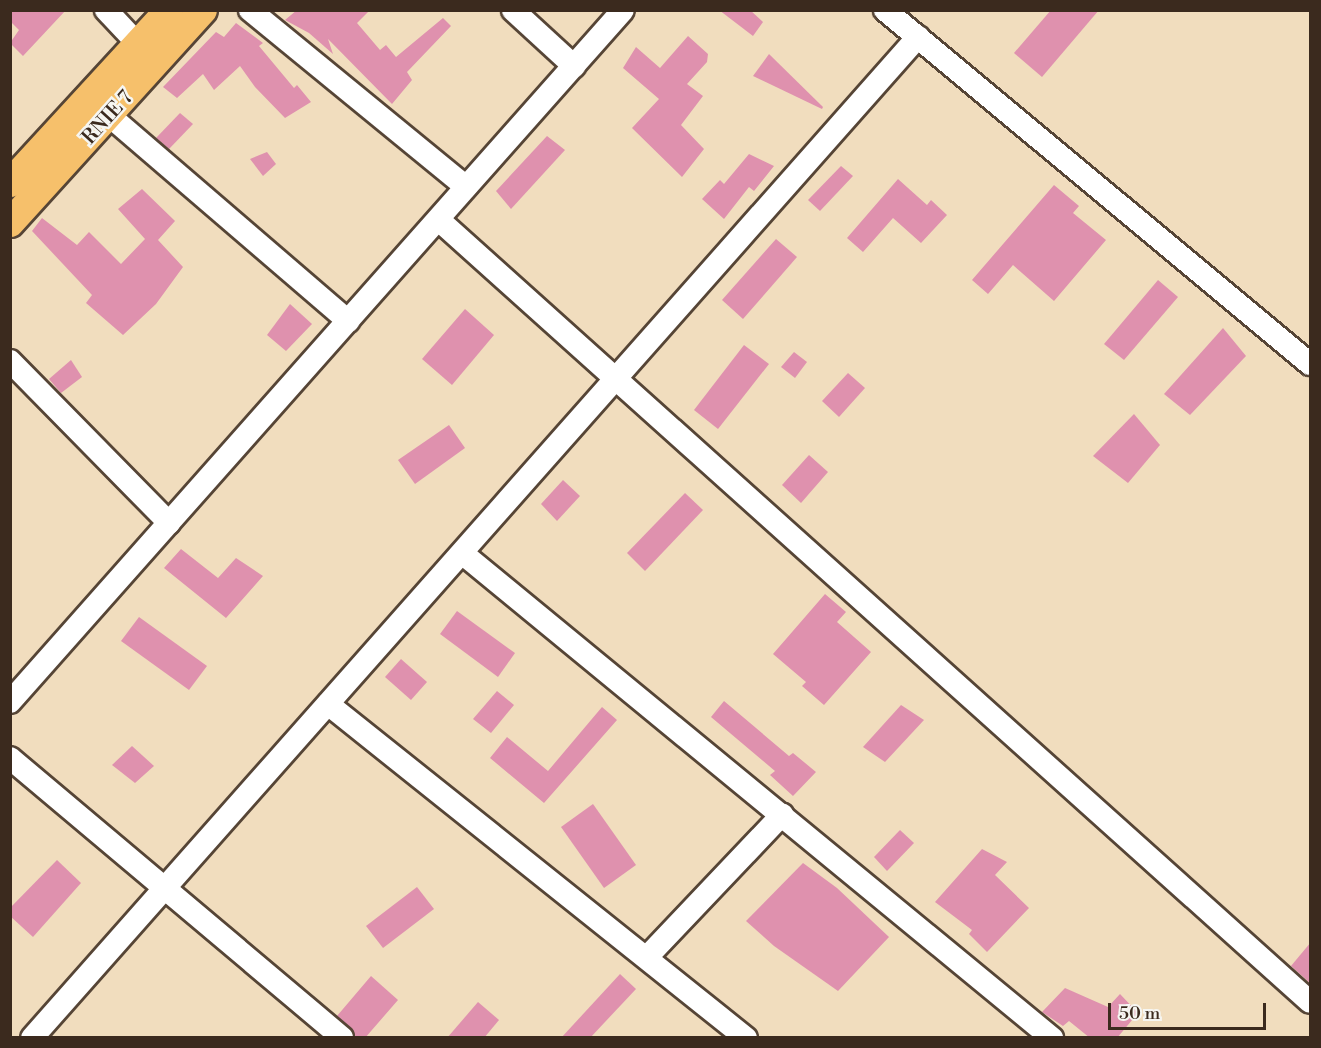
<!DOCTYPE html>
<html>
<head>
<meta charset="utf-8">
<style>
	body { margin:0 }
	#map { position:relative; width:1321px; height:1048px; overflow:hidden; background:#f1ddbe; font-family:"Libre Bodoni",serif }
	div>[style] { position:absolute }
	.building>* { inset:0; background:#df91ae }
	.roads { filter:drop-shadow(2px 0 #564536) drop-shadow(-2px 0 #564536) drop-shadow(0 2px #564536) drop-shadow(0 -2px #564536) }
	.minor>* { height:22px; margin:-11px; padding:0 11px; transform-origin:11px; border-radius:11px; background:#fff }
	.major>* { height:28px; margin:-14px; padding:0 14px; transform-origin:14px; border-radius:14px; background:#f6c06b }
	span { translate:-50% -50%; white-space:nowrap; text-align:center; line-height:1.15; -webkit-text-stroke:5px #f6f6f2; paint-order:stroke }
	.street-label { font-size:20px; color:#3b2a1e }
	.frame { position:absolute; inset:0; border:12px solid #3b2a1e; pointer-events:none }
	.scale { position:absolute; left:1108px; top:1003px; width:158px; height:27px; box-sizing:border-box; border:3px solid #3b2a1e; border-top:0; padding-left:8px; font-size:18px; line-height:21px; white-space:nowrap; color:#3b2a1e; -webkit-text-stroke:4px #f6f6f2; paint-order:stroke }
</style>
</head>
<body>
<div id="map">
	<div class="building">
		<i style="clip-path:polygon(10px 10px,66px 10px,23px 56px,10px 43px,19px 30px,10px 21px)"></i>
		<i style="clip-path:polygon(297px 10px,370px 10px,357px 23px,380px 50px,386px 45px,396px 57px,443px 18px,451px 26px,407px 72px,412px 80px,392px 104px,328px 39px,333px 54px,309px 33px,285px 20px)"></i>
		<i style="clip-path:polygon(719px 10px,750px 10px,763px 22px,753px 36px)"></i>
		<i style="clip-path:polygon(1051px 10px,1099px 10px,1042px 77px,1014px 53px)"></i>
		<i style="clip-path:polygon(236px 23px,263px 43px,259px 46px,294px 88px,297px 85px,311px 102px,285px 118px,255px 87px,240px 66px,214px 90px,203px 74px,177px 98px,163px 87px,216px 32px,224px 37px)"></i>
		<i style="clip-path:polygon(688px 36px,708px 54px,707px 62px,687px 84px,703px 96px,681px 125px,704px 149px,682px 177px,632px 128px,659px 99px,623px 68px,636px 47px,660px 68px)"></i>
		<i style="clip-path:polygon(769px 54px,823px 107px,822px 109px,753px 76px)"></i>
		<i style="clip-path:polygon(180px 113px,193px 124px,169px 149px,156px 138px)"></i>
		<i style="clip-path:polygon(547px 136px,565px 150px,511px 209px,496px 191px)"></i>
		<i style="clip-path:polygon(267px 152px,276px 164px,263px 176px,250px 159px)"></i>
		<i style="clip-path:polygon(749px 154px,774px 166px,754px 191px,749px 187px,724px 219px,702px 199px,720px 180px,724px 184px)"></i>
		<i style="clip-path:polygon(841px 166px,853px 176px,820px 211px,808px 200px)"></i>
		<i style="clip-path:polygon(898px 179px,927px 205px,931px 200px,947px 215px,921px 243px,893px 218px,863px 252px,847px 238px)"></i>
		<i style="clip-path:polygon(1054px 185px,1079px 206px,1073px 213px,1106px 240px,1054px 301px,1013px 265px,988px 294px,972px 280px)"></i>
		<i style="clip-path:polygon(142px 189px,175px 221px,158px 240px,183px 267px,156px 304px,123px 335px,86px 303px,92px 295px,32px 231px,42px 218px,77px 245px,89px 232px,121px 264px,145px 239px,118px 209px)"></i>
		<i style="clip-path:polygon(776px 239px,797px 257px,743px 319px,722px 300px)"></i>
		<i style="clip-path:polygon(1158px 280px,1178px 297px,1124px 360px,1104px 344px)"></i>
		<i style="clip-path:polygon(290px 304px,312px 324px,286px 351px,267px 335px)"></i>
		<i style="clip-path:polygon(465px 309px,494px 335px,452px 385px,422px 359px)"></i>
		<i style="clip-path:polygon(1223px 328px,1246px 356px,1190px 415px,1164px 394px)"></i>
		<i style="clip-path:polygon(744px 345px,769px 364px,718px 429px,694px 410px)"></i>
		<i style="clip-path:polygon(794px 352px,807px 362px,795px 378px,781px 367px)"></i>
		<i style="clip-path:polygon(71px 360px,82px 377px,61px 393px,49px 379px)"></i>
		<i style="clip-path:polygon(848px 373px,865px 388px,839px 417px,822px 401px)"></i>
		<i style="clip-path:polygon(1134px 414px,1160px 445px,1128px 483px,1093px 456px)"></i>
		<i style="clip-path:polygon(449px 425px,465px 448px,415px 484px,398px 460px)"></i>
		<i style="clip-path:polygon(809px 455px,828px 472px,801px 503px,782px 485px)"></i>
		<i style="clip-path:polygon(563px 480px,580px 496px,557px 521px,541px 504px)"></i>
		<i style="clip-path:polygon(685px 493px,703px 510px,645px 571px,627px 553px)"></i>
		<i style="clip-path:polygon(181px 549px,218px 578px,236px 558px,263px 576px,226px 618px,164px 568px)"></i>
		<i style="clip-path:polygon(825px 594px,846px 612px,837px 622px,871px 652px,824px 705px,802px 686px,806px 682px,773px 654px)"></i>
		<i style="clip-path:polygon(457px 611px,515px 653px,498px 677px,440px 634px)"></i>
		<i style="clip-path:polygon(139px 617px,207px 666px,189px 690px,121px 641px)"></i>
		<i style="clip-path:polygon(401px 659px,427px 682px,411px 700px,385px 677px)"></i>
		<i style="clip-path:polygon(497px 691px,514px 705px,491px 733px,473px 719px)"></i>
		<i style="clip-path:polygon(724px 701px,789px 756px,793px 753px,816px 772px,793px 796px,770px 775px,775px 771px,711px 717px)"></i>
		<i style="clip-path:polygon(901px 705px,924px 720px,885px 762px,863px 747px)"></i>
		<i style="clip-path:polygon(602px 707px,617px 720px,544px 803px,490px 758px,507px 737px,548px 771px)"></i>
		<i style="clip-path:polygon(132px 746px,154px 766px,135px 783px,112px 765px)"></i>
		<i style="clip-path:polygon(593px 804px,636px 865px,604px 888px,561px 827px)"></i>
		<i style="clip-path:polygon(900px 830px,914px 843px,887px 871px,874px 857px)"></i>
		<i style="clip-path:polygon(982px 849px,1007px 862px,995px 875px,1029px 908px,987px 952px,969px 934px,972px 930px,935px 902px)"></i>
		<i style="clip-path:polygon(57px 860px,81px 883px,33px 937px,10px 916px,10px 908px)"></i>
		<i style="clip-path:polygon(803px 863px,837px 888px,889px 937px,838px 991px,774px 946px,746px 921px)"></i>
		<i style="clip-path:polygon(417px 887px,434px 909px,383px 948px,366px 926px)"></i>
		<i style="clip-path:polygon(1311px 942px,1311px 984px,1291px 966px)"></i>
		<i style="clip-path:polygon(620px 974px,636px 989px,590px 1038px,561px 1038px)"></i>
		<i style="clip-path:polygon(371px 976px,398px 1000px,365px 1038px,355px 1038px,351px 1028px,337px 1016px)"></i>
		<i style="clip-path:polygon(1065px 988px,1108px 1007px,1120px 994px,1138px 1013px,1117px 1038px,1090px 1038px,1069px 1021px,1063px 1026px,1042px 1012px)"></i>
		<i style="clip-path:polygon(478px 1002px,499px 1020px,484px 1038px,447px 1038px)"></i>
	</div>
	<div class="roads">
		<div class="minor">
			<i style="left:106px;top:10px;width:47px;rotate:46.7deg"></i>
			<i style="left:250px;top:10px;width:279px;rotate:39.3deg"></i>
			<i style="left:513px;top:10px;width:83px;rotate:42.6deg"></i>
			<i style="left:885px;top:10px;width:553px;rotate:39.79deg"></i>
			<i style="left:111px;top:117px;width:313px;rotate:40.7deg"></i>
			<i style="left:440px;top:221px;width:1169px;rotate:41.91deg"></i>
			<i style="left:10px;top:361px;width:227px;rotate:45.5deg"></i>
			<i style="left:462px;top:553px;width:764px;rotate:39.42deg"></i>
			<i style="left:10px;top:702px;width:924px;rotate:-48.46deg"></i>
			<i style="left:328px;top:704px;width:535px;rotate:38.63deg"></i>
			<i style="left:10px;top:758px;width:434px;rotate:40.1deg"></i>
			<i style="left:648px;top:956px;width:195px;rotate:-46.5deg"></i>
			<i style="left:32px;top:1038px;width:1337px;rotate:-48.49deg"></i>
		</div>
		<div class="major">
			<i style="left:10px;top:183px;width:235px;rotate:-47.4deg"></i>
			<i style="left:10px;top:223px;width:287px;rotate:-47.8deg"></i>
		</div>
	</div>
	<div class="street-label">
		<span style="left:108px;top:118px;rotate:-48deg">RNIE 7</span>
	</div>
	<div class="frame"></div>
	<div class="scale">50 m</div>
</div>
</body>
</html>
